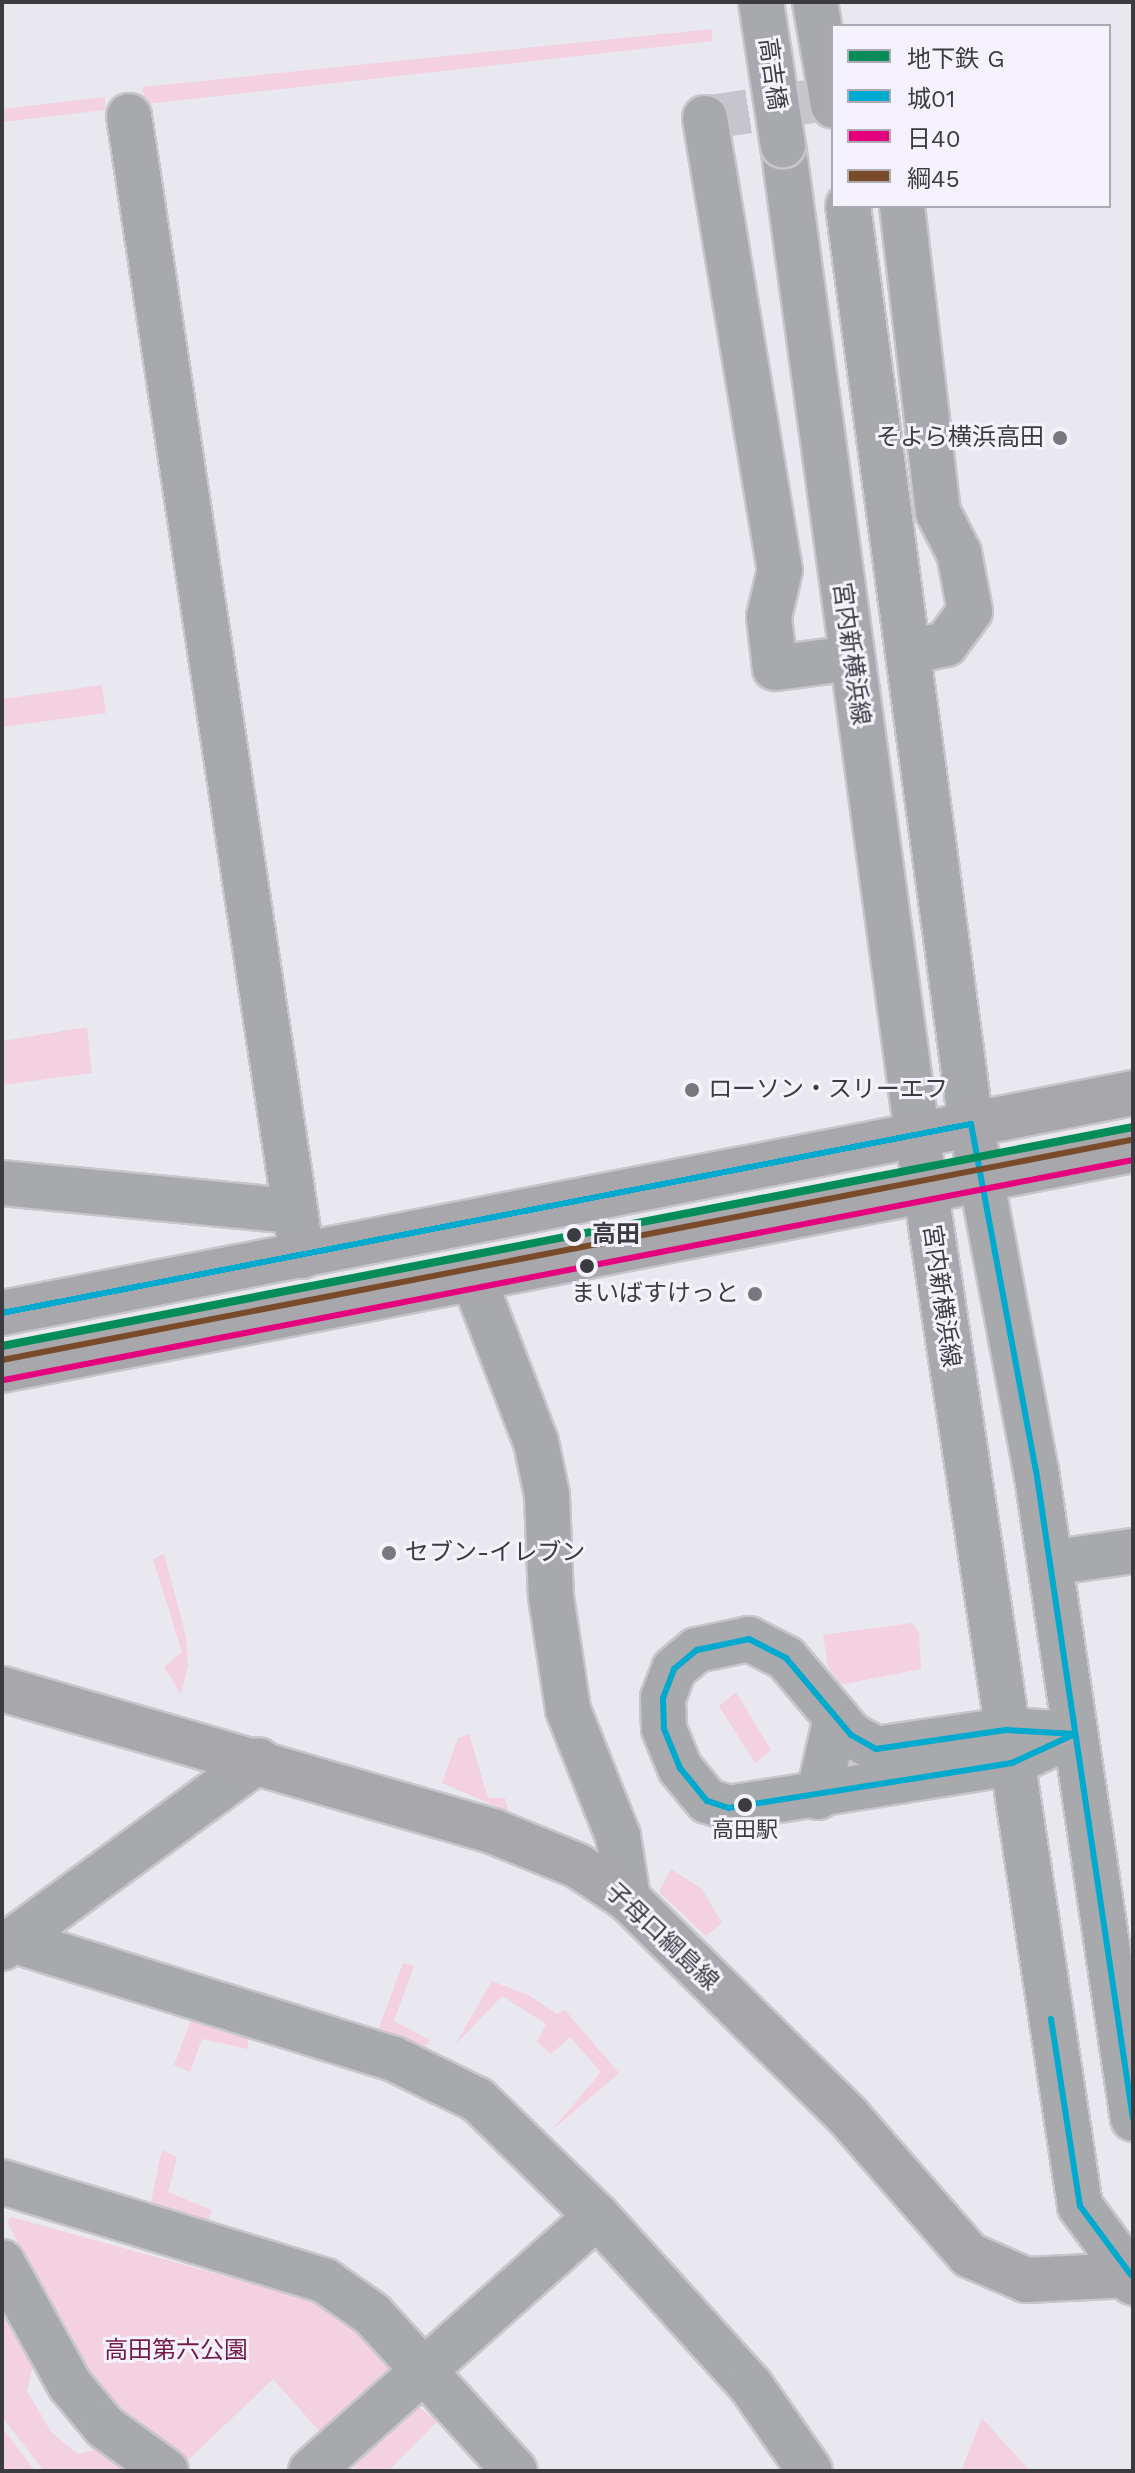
<!DOCTYPE html>
<html>
<head>
<meta charset="utf-8">
<style>
	body { margin:0 }
	#map { position:relative; width:1135px; height:2473px; overflow:hidden; background:#e9e8ef; font-family:"Work Sans","Noto Sans JP",sans-serif }
	div>[style] { position:absolute }
	.green>* { inset:0; background:#f3d1e0 }
	.minor-tunnel>* { height:44px; margin-top:-22px; transform-origin:0; background:repeating-linear-gradient(90deg,#c6c5cc 0 44px,transparent 0 66px) }
	.roads { filter:drop-shadow(2px 0 #c7c6cb) drop-shadow(-2px 0 #c7c6cb) drop-shadow(0 2px #c7c6cb) drop-shadow(0 -2px #c7c6cb) }
	.minor>* { height:44px; margin:-22px; padding:0 22px; transform-origin:22px; border-radius:22px; background:#a8a9ad }
	.tertiary>* { height:44px; margin:-22px; padding:0 22px; transform-origin:22px; border-radius:22px; background:#a8a9ad }
	.secondary>* { height:44px; margin:-22px; padding:0 22px; transform-origin:22px; border-radius:22px; background:#a8a8ac }
	.bridges { filter:drop-shadow(2px 0 #c7c6cb) drop-shadow(-2px 0 #c7c6cb) drop-shadow(0 2px #c7c6cb) drop-shadow(0 -2px #c7c6cb) }
	.tertiary-bridge>* { height:44px; margin:-22px; padding:0 22px; transform-origin:22px; border-radius:22px; background:#a8a9ad }
	.bus-1>* { height:6px; margin:-3px; padding:0 3px; transform-origin:3px; border-radius:3px; background:#00a9ce }
	.bus-2>* { height:6px; margin:-3px; padding:0 3px; transform-origin:3px; border-radius:3px; background:#e5007d }
	.bus-3>* { height:6px; margin:-3px; padding:0 3px; transform-origin:3px; border-radius:3px; background:#7a4b2a }
	.metro-1>* { height:8px; margin:-4px; padding:0 4px; transform-origin:4px; border-radius:4px; background:#048d58 }
	.dots>* { width:22px; height:22px; translate:-50% -50%; box-sizing:border-box; border:4px solid #f5f2fd; border-radius:50% }
	span { translate:-50% -50%; white-space:nowrap; text-align:center; line-height:1.15; -webkit-text-stroke:6px #f5f2fd; paint-order:stroke }
	.bus-label { font-size:22px; color:#3c3b40 }
	.street-label { font-size:24px; color:#3c3b40 }
	.poi-label { font-size:24px; color:#3c3b40 }
	.right { translate:-100% -50%; text-align:right }
	.left { translate:0 -50%; text-align:left }
	.stop-label { font-size:24px; color:#3c3b40; font-weight:700 }
	.park-label { font-size:24px; color:#731b46 }
	.frame { position:absolute; inset:0; border:4px solid #3c3b40; pointer-events:none }
	.legend { position:absolute; left:831px; top:24px; width:280px; height:184px; box-sizing:border-box; background:#f5f2fd; border:2px solid #aba9b1; margin:0; padding:10px 14px; list-style:none; font-size:24px; color:#3c3b40 }
	.legend li { display:flex; align-items:center; gap:16px; height:40px }
	.legend b { width:40px; border:2px solid #aba9b1 }
</style>
</head>
<body>
<div id="map">
	<div class="green">
		<i style="clip-path:polygon(712px 29px,712px 41px,146px 104px,142px 87px)"></i>
		<i style="clip-path:polygon(105px 97px,105px 110px,2px 122px,2px 109px)"></i>
		<i style="clip-path:polygon(102px 685px,106px 713px,2px 727px,2px 699px)"></i>
		<i style="clip-path:polygon(87px 1027px,92px 1073px,2px 1085px,2px 1041px)"></i>
		<i style="clip-path:polygon(164px 1554px,186px 1636px,188px 1665px,181px 1694px,164px 1667px,182px 1652px,153px 1559px)"></i>
		<i style="clip-path:polygon(912px 1623px,919px 1632px,921px 1669px,839px 1685px,828px 1666px,823px 1635px)"></i>
		<i style="clip-path:polygon(736px 1692px,771px 1750px,755px 1763px,719px 1706px)"></i>
		<i style="clip-path:polygon(469px 1734px,488px 1798px,505px 1798px,509px 1812px,442px 1783px,458px 1738px)"></i>
		<i style="clip-path:polygon(671px 1869px,702px 1889px,722px 1923px,706px 1936px,659px 1892px)"></i>
		<i style="clip-path:polygon(403px 1963px,414px 1966px,394px 2021px,430px 2040px,421px 2054px,375px 2038px)"></i>
		<i style="clip-path:polygon(492px 1981px,530px 1996px,557px 2014px,565px 2010px,619px 2073px,551px 2131px,601px 2072px,570px 2037px,551px 2054px,537px 2042px,546px 2024px,502px 1996px,455px 2045px)"></i>
		<i style="clip-path:polygon(192px 2017px,248px 2035px,248px 2049px,202px 2039px,190px 2072px,174px 2065px)"></i>
		<i style="clip-path:polygon(162px 2150px,177px 2157px,168px 2192px,212px 2210px,206px 2228px,149px 2211px)"></i>
		<i style="clip-path:polygon(11px 2217px,312px 2300px,358px 2330px,389px 2367px,389px 2388px,329px 2442px,273px 2379px,184px 2464px,114px 2411px,93px 2384px,7px 2222px)"></i>
		<i style="clip-path:polygon(2px 2307px,35px 2357px,27px 2391px,51px 2432px,78px 2454px,101px 2448px,127px 2471px,44px 2471px,2px 2417px)"></i>
		<i style="clip-path:polygon(417px 2405px,437px 2422px,388px 2471px,358px 2471px,350px 2463px)"></i>
		<i style="clip-path:polygon(982px 2418px,1030px 2471px,961px 2471px)"></i>
		<i style="clip-path:polygon(2px 2427px,35px 2471px,2px 2471px)"></i>
	</div>
	<div class="minor-tunnel">
		<i style="left:705px;top:118px;width:130px;rotate:-8.9deg"></i>
	</div>
	<div class="roads">
		<div class="minor">
			<i style="left:129px;top:116px;width:1153px;rotate:81.37deg"></i>
			<i style="left:705px;top:118px;width:458px;rotate:80.6deg"></i>
			<i style="left:780px;top:570px;width:48px;rotate:103.2deg"></i>
			<i style="left:769px;top:617px;width:51px;rotate:83.3deg"></i>
			<i style="left:775px;top:668px;width:78px;rotate:-7.4deg"></i>
			<i style="left:902px;top:206px;width:308px;rotate:83.3deg"></i>
			<i style="left:938px;top:512px;width:46px;rotate:62.9deg"></i>
			<i style="left:959px;top:553px;width:59px;rotate:79.3deg"></i>
			<i style="left:970px;top:611px;width:41px;rotate:126deg"></i>
			<i style="left:946px;top:644px;width:39px;rotate:168deg"></i>
			<i style="left:2px;top:1183px;width:294px;rotate:5.5deg"></i>
			<i style="left:474px;top:1280px;width:173px;rotate:69.1deg"></i>
			<i style="left:536px;top:1442px;width:54px;rotate:78.3deg"></i>
			<i style="left:547px;top:1495px;width:102px;rotate:87.8deg"></i>
			<i style="left:551px;top:1597px;width:114px;rotate:81.4deg"></i>
			<i style="left:568px;top:1710px;width:136px;rotate:68.4deg"></i>
			<i style="left:618px;top:1836px;width:64px;rotate:81deg"></i>
			<i style="left:1050px;top:1563px;width:84px;rotate:-8.2deg"></i>
			<i style="left:749px;top:1639px;width:42px;rotate:27.2deg"></i>
			<i style="left:786px;top:1658px;width:101px;rotate:49.8deg"></i>
			<i style="left:851px;top:1735px;width:29px;rotate:29deg"></i>
			<i style="left:876px;top:1749px;width:131px;rotate:-8.3deg"></i>
			<i style="left:1006px;top:1730px;width:69px;rotate:3.3deg"></i>
			<i style="left:1075px;top:1734px;width:69px;rotate:155.3deg"></i>
			<i style="left:1012px;top:1763px;width:287px;rotate:171deg"></i>
			<i style="left:729px;top:1808px;width:23px;rotate:-162deg"></i>
			<i style="left:707px;top:1801px;width:43px;rotate:-129.3deg"></i>
			<i style="left:680px;top:1768px;width:42px;rotate:-112.3deg"></i>
			<i style="left:664px;top:1729px;width:31px;rotate:-92deg"></i>
			<i style="left:663px;top:1698px;width:31px;rotate:-69deg"></i>
			<i style="left:674px;top:1669px;width:30px;rotate:-40deg"></i>
			<i style="left:697px;top:1650px;width:53px;rotate:-11.9deg"></i>
			<i style="left:818px;top:1797px;width:82px;rotate:-77.3deg"></i>
			<i style="left:12px;top:1940px;width:400px;rotate:17.3deg"></i>
			<i style="left:394px;top:2059px;width:93px;rotate:26deg"></i>
			<i style="left:478px;top:2100px;width:166px;rotate:44.3deg"></i>
			<i style="left:597px;top:2216px;width:229px;rotate:47.8deg"></i>
			<i style="left:751px;top:2386px;width:103px;rotate:55.2deg"></i>
			<i style="left:2px;top:1948px;width:318px;rotate:-36.2deg"></i>
			<i style="left:2px;top:2182px;width:338px;rotate:17deg"></i>
			<i style="left:325px;top:2281px;width:57px;rotate:35.1deg"></i>
			<i style="left:372px;top:2314px;width:212px;rotate:47.7deg"></i>
			<i style="left:2px;top:2262px;width:141px;rotate:61.1deg"></i>
			<i style="left:70px;top:2385px;width:55px;rotate:50.2deg"></i>
			<i style="left:105px;top:2427px;width:75px;rotate:35.8deg"></i>
			<i style="left:311px;top:2471px;width:383px;rotate:-41.7deg"></i>
		</div>
		<div class="tertiary">
			<i style="left:783px;top:145px;width:998px;rotate:82.28deg"></i>
			<i style="left:917px;top:1134px;width:1084px;rotate:81.35deg"></i>
			<i style="left:1080px;top:2206px;width:86px;rotate:53.5deg"></i>
			<i style="left:848px;top:206px;width:926px;rotate:82.37deg"></i>
			<i style="left:971px;top:1124px;width:352px;rotate:79.4deg"></i>
			<i style="left:1036px;top:1470px;width:656px;rotate:81.5deg"></i>
		</div>
		<div class="secondary">
			<i style="left:2px;top:1313px;width:1152px;rotate:-11.01deg"></i>
			<i style="left:2px;top:1370px;width:1152px;rotate:-11.01deg"></i>
			<i style="left:2px;top:1689px;width:510px;rotate:16.16deg"></i>
			<i style="left:492px;top:1831px;width:93px;rotate:22.1deg"></i>
			<i style="left:578px;top:1866px;width:60px;rotate:33.4deg"></i>
			<i style="left:628px;top:1899px;width:308px;rotate:44.6deg"></i>
			<i style="left:847px;top:2115px;width:186px;rotate:48.9deg"></i>
			<i style="left:969px;top:2255px;width:62px;rotate:23.7deg"></i>
			<i style="left:1026px;top:2280px;width:105px;rotate:-2.7deg"></i>
			<i style="left:1131px;top:2275px;width:8px;rotate:76deg"></i>
		</div>
	</div>
	<div class="bridges">
		<div class="tertiary-bridge">
			<i style="left:761px;top:2px;width:145px;rotate:81.3deg"></i>
			<i style="left:815px;top:2px;width:105px;rotate:80.1deg"></i>
		</div>
	</div>
	<div class="bus-1">
		<i style="left:2px;top:1313px;width:987px;rotate:-11.04deg"></i>
		<i style="left:971px;top:1124px;width:352px;rotate:79.4deg"></i>
		<i style="left:1036px;top:1470px;width:656px;rotate:81.5deg"></i>
		<i style="left:749px;top:1639px;width:42px;rotate:27.2deg"></i>
		<i style="left:786px;top:1658px;width:101px;rotate:49.8deg"></i>
		<i style="left:851px;top:1735px;width:29px;rotate:29deg"></i>
		<i style="left:876px;top:1749px;width:131px;rotate:-8.3deg"></i>
		<i style="left:1006px;top:1730px;width:69px;rotate:3.3deg"></i>
		<i style="left:1075px;top:1734px;width:69px;rotate:155.3deg"></i>
		<i style="left:1012px;top:1763px;width:287px;rotate:171deg"></i>
		<i style="left:729px;top:1808px;width:23px;rotate:-162deg"></i>
		<i style="left:707px;top:1801px;width:43px;rotate:-129.3deg"></i>
		<i style="left:680px;top:1768px;width:42px;rotate:-112.3deg"></i>
		<i style="left:664px;top:1729px;width:31px;rotate:-92deg"></i>
		<i style="left:663px;top:1698px;width:31px;rotate:-69deg"></i>
		<i style="left:674px;top:1669px;width:30px;rotate:-40deg"></i>
		<i style="left:697px;top:1650px;width:53px;rotate:-11.9deg"></i>
		<i style="left:1051px;top:2019px;width:189px;rotate:81.2deg"></i>
		<i style="left:1080px;top:2206px;width:86px;rotate:53.5deg"></i>
	</div>
	<div class="bus-2">
		<i style="left:4px;top:1380px;width:1150px;rotate:-11.03deg"></i>
	</div>
	<div class="bus-3">
		<i style="left:2px;top:1360px;width:1150px;rotate:-11.03deg"></i>
	</div>
	<div class="metro-1">
		<i style="left:2px;top:1346px;width:1152px;rotate:-10.96deg"></i>
	</div>
	<div class="dots">
		<i style="left:1060px;top:438px;background:#79787d"></i>
		<i style="left:692px;top:1090px;background:#79787d"></i>
		<i style="left:574px;top:1235px;background:#3c3b40"></i>
		<i style="left:587px;top:1266px;background:#3c3b40"></i>
		<i style="left:755px;top:1294px;background:#79787d"></i>
		<i style="left:389px;top:1553px;background:#79787d"></i>
		<i style="left:745px;top:1805px;background:#3c3b40"></i>
	</div>
	<div class="bus-label">
		<span style="left:745px;top:1830px">高田駅</span>
	</div>
	<div class="street-label">
		<span style="left:772px;top:74px;rotate:82deg">高吉橋</span>
		<span style="left:851px;top:654px;rotate:82deg">宮内新横浜線</span>
		<span style="left:941px;top:1296px;rotate:82deg">宮内新横浜線</span>
		<span style="left:662px;top:1937px;rotate:43deg">子母口綱島線</span>
	</div>
	<div class="poi-label">
		<span class="right" style="left:1044px;top:438px">そよら横浜高田</span>
		<span class="left" style="left:708px;top:1090px">ローソン・スリーエフ</span>
		<span class="right" style="left:739px;top:1294px">まいばすけっと</span>
		<span class="left" style="left:405px;top:1553px">セブン-イレブン</span>
	</div>
	<div class="stop-label">
		<span class="left" style="left:592px;top:1235px">高田</span>
	</div>
	<div class="park-label">
		<span style="left:176px;top:2351px">高田第六公園</span>
	</div>
	<div class="frame"></div>
	<ul class="legend">
	<li><b style="height:10px;background:#048d58"></b>地下鉄 G</li>
	<li><b style="height:10px;background:#00a9ce"></b>城01</li>
	<li><b style="height:10px;background:#e5007d"></b>日40</li>
	<li><b style="height:10px;background:#7a4b2a"></b>綱45</li>
	</ul>
</div>
</body>
</html>
